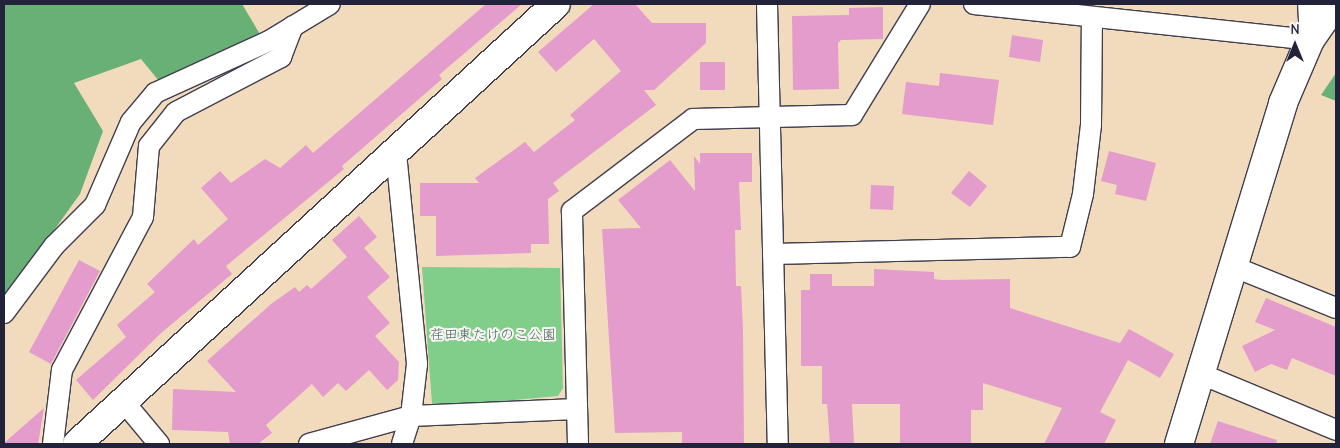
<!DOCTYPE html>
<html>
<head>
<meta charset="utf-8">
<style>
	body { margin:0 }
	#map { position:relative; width:1340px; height:448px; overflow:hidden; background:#f2dbbc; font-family:"Comic Neue","Klee One",sans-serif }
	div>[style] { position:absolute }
	.green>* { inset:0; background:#81cd8a }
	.forest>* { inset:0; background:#68b076 }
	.building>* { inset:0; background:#e39ccc }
	.roads { filter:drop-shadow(1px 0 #413e4e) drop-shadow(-1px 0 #413e4e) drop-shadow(0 1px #413e4e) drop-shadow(0 -1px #413e4e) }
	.street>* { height:20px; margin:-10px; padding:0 10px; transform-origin:10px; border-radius:10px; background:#fff }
	.secondary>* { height:28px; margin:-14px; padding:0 14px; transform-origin:14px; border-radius:14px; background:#fff }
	span { translate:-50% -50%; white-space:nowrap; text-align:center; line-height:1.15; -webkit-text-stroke:4px #f6f6f2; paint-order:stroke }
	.park-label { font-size:14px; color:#435e57 }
	.frame { position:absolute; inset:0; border:5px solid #22223b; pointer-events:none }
	.north { position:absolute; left:1270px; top:20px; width:50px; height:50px; -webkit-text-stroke:4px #f6f6f2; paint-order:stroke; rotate:0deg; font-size:14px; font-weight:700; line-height:20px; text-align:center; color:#22223b }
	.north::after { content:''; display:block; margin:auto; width:18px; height:22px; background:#22223b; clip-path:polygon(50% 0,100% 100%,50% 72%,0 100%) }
</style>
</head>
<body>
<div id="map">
	<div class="green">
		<i style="clip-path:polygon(422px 267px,560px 268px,563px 388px,558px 396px,439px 407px,432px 404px)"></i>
	</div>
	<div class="forest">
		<i style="clip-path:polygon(4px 4px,242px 4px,261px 36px,159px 81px,141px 59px,74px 83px,103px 131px,80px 194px,4px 300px)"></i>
		<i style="clip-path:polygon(1336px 73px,1336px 101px,1321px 95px)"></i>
	</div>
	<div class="building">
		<i style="clip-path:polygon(486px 4px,522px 4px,439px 75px,442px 79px,342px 166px,344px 169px,226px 266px,232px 274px,161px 333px,93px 400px,76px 380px,126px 337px,117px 325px,155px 292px,147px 284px,194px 239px,198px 245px,228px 219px,201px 188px,220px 171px,231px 183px,265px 159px,280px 168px,306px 145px,313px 153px)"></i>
		<i style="clip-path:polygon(594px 4px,635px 4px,652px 23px,706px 23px,706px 43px,654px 90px,644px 90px,656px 105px,553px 183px,559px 191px,548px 199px,549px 244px,531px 244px,531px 253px,436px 256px,436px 216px,420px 216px,420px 183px,479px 183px,475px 178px,525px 142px,534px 152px,575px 120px,570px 115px,621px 71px,594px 39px,556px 72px,538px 52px)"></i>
		<i style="clip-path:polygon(883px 7px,883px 39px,841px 40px,838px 43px,839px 89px,793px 90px,792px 16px,849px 15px,849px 8px)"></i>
		<i style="clip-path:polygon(1012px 35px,1043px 40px,1040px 62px,1009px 57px)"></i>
		<i style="clip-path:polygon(700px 62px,725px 62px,725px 90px,700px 90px)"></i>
		<i style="clip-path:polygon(940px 73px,999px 80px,993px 125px,902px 114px,906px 82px,939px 86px)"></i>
		<i style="clip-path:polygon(1109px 151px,1156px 163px,1146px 201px,1115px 194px,1117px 185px,1101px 181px)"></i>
		<i style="clip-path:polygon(700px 153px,752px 153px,752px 182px,739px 182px,741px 230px,735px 230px,736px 286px,741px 286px,743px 330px,744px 444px,682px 444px,682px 432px,615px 433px,602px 229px,641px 228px,618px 200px,670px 160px,695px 191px,694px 156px,700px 164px)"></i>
		<i style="clip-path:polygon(969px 171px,987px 186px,970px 207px,951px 193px)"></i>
		<i style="clip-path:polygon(871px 185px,894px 186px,893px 210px,870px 209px)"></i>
		<i style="clip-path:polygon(359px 216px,377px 237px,364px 248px,390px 277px,367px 297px,390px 323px,375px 336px,399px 362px,398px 380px,387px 390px,369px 370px,346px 391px,338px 383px,323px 397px,312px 384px,266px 425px,272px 433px,258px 444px,230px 444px,228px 432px,172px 430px,173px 389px,236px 392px,207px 361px,271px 304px,295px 287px,299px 292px,307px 285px,311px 289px,347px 257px,332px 240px)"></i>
		<i style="clip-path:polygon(79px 260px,100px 271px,51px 364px,29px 352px)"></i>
		<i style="clip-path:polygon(874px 269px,934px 272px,934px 279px,942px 280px,1010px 279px,1010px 308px,1120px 343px,1129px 329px,1174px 354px,1160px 378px,1128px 360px,1100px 412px,1116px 420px,1104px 444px,1044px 444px,1062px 408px,983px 383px,983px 410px,971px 410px,971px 444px,900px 444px,900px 404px,852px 404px,854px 444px,830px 444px,827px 404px,822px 404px,822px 366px,801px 366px,801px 290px,810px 290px,810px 274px,832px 274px,832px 286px,874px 286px)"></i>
		<i style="clip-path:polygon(1266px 298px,1336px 327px,1336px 376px,1292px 358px,1287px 370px,1271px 364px,1255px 372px,1242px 346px,1275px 330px,1255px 322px)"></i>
		<i style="clip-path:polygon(44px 408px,38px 444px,4px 444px,4px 443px)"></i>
		<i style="clip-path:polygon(1218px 421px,1277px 440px,1276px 444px,1210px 444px)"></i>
	</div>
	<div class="roads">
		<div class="street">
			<i style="left:767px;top:4px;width:440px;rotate:88.6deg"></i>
			<i style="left:974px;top:4px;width:338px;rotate:6.1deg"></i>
			<i style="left:1310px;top:40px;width:36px;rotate:-93deg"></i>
			<i style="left:396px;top:153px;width:212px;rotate:84.3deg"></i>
			<i style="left:417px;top:364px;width:52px;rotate:96.6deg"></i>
			<i style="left:411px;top:416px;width:29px;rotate:108deg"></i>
			<i style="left:773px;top:254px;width:297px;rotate:-1.4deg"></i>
			<i style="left:1070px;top:247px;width:55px;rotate:-76.2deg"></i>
			<i style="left:1083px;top:194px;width:69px;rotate:-83.4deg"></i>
			<i style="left:1091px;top:125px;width:106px;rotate:-89.5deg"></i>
			<i style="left:1232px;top:266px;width:112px;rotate:22deg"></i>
			<i style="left:4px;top:313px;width:84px;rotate:-53.3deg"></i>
			<i style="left:54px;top:246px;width:58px;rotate:-45deg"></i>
			<i style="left:95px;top:205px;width:90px;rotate:-66.6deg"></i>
			<i style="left:131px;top:122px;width:38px;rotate:-50deg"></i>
			<i style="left:155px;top:93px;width:125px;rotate:-24.5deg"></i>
			<i style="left:269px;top:41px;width:71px;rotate:-31.2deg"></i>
			<i style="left:1201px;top:374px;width:146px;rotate:22.5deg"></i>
			<i style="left:124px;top:402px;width:55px;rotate:50.2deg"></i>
			<i style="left:53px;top:444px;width:75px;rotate:-83.1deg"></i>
			<i style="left:62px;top:370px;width:173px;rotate:-62.1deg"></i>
			<i style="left:143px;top:217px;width:71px;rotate:-85.2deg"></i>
			<i style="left:149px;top:146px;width:43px;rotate:-51.5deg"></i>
			<i style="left:176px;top:112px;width:119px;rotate:-27.6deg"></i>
			<i style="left:281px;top:57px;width:33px;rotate:-69deg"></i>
			<i style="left:309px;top:444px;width:106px;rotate:-15.4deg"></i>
			<i style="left:411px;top:416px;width:166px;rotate:-2.4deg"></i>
			<i style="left:578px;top:444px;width:233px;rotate:-91.5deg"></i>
			<i style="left:572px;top:211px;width:152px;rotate:-37.2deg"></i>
			<i style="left:693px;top:119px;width:159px;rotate:-1.4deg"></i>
			<i style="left:852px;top:115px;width:130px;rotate:-58.5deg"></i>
		</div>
		<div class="secondary">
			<i style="left:77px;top:444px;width:650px;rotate:-42.57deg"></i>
			<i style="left:1179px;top:444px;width:357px;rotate:-73deg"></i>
			<i style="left:1283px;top:103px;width:69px;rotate:-66.8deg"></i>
			<i style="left:1310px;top:40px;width:44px;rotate:-55.2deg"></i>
		</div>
	</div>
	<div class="park-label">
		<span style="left:493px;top:335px">荏田東たけのこ公園</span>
	</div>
	<div class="frame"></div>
	<div class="north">N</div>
</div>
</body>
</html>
